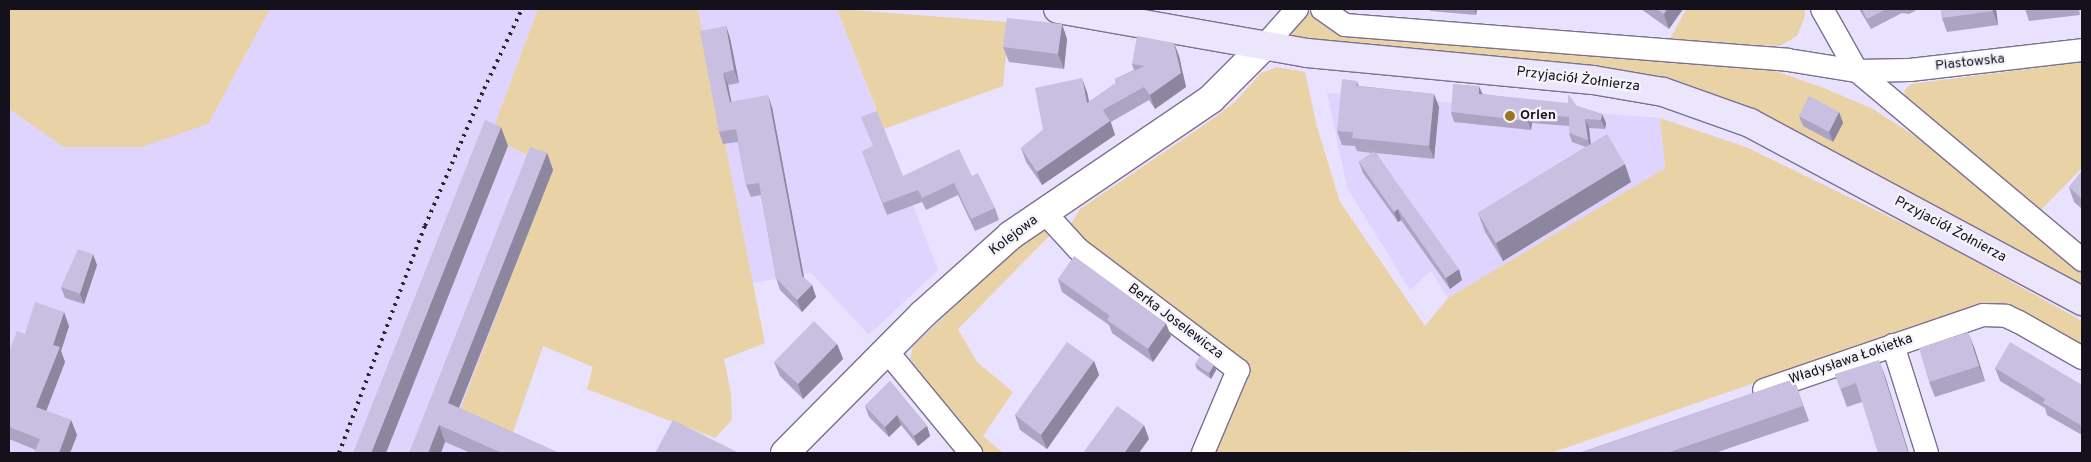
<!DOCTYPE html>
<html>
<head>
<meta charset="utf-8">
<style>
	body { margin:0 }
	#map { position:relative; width:2091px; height:462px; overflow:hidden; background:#e9e2fe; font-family:Overpass,sans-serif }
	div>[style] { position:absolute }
	.built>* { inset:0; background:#dfd4fe }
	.green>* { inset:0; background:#ead2a7 }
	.roads { filter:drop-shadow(1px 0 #7a7190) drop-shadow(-1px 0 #7a7190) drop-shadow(0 1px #7a7190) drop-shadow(0 -1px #7a7190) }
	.minor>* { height:22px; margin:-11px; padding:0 11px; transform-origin:11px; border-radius:11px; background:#fff }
	.tertiary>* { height:28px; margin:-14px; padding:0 14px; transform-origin:14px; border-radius:14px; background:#fff }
	.secondary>* { height:28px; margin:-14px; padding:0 14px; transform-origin:14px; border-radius:14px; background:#ece6fc }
	.rail>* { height:4px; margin-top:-2px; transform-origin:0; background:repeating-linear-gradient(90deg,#2a2634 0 2.5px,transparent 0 7.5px) }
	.wall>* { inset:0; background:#aca4c2 }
	.shaded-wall>* { inset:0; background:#8c869e }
	.building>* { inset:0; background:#c8bfe1 }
	.dots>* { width:14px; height:14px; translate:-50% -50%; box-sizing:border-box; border:2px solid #f5f3fa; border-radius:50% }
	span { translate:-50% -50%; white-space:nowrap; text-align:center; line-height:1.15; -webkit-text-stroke:4.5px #f5f3fa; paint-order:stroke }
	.street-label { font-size:14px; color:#14101c }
	.poi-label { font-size:14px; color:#14101c; font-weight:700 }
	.left { translate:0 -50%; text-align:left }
	.frame { position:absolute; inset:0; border:10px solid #14101c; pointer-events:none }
</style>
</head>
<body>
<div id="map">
	<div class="built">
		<i style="clip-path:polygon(9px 9px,538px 9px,490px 137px,553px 167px,457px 418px,537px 453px,9px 453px)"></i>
		<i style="clip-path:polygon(698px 9px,840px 9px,838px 12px,938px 270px,869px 335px,811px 273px,752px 283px)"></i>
		<i style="clip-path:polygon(1327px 93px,1660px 118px,1665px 168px,1448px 298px,1431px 271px,1410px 290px,1347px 188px)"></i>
	</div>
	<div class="green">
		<i style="clip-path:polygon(9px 9px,270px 9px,208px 124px,141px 147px,64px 147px,9px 109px)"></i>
		<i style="clip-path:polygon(538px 9px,698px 9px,765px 343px,724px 359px,731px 394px,732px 420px,715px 438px,587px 389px,593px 367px,543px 346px,510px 441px,457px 418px,553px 167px,490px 137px)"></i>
		<i style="clip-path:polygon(840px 9px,1009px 22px,1003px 86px,884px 129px,838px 12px)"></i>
		<i style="clip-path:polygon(1313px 9px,1393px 41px,1744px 66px,1772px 70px,1824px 88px,1873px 109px,1918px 138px,2082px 270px,2082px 289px,1766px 118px,1309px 44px,1291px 37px,1291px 30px)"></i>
		<i style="clip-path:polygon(1686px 9px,1805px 9px,1805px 16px,1797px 36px,1780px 46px,1669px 41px)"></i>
		<i style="clip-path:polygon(2082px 62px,2082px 168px,2039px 212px,1906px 100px,1904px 91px,1911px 84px)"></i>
		<i style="clip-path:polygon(1277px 67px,1305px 72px,1317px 127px,1340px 202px,1425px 326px,1448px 298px,1665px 168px,1660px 118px,1746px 147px,1939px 241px,2082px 321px,2082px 350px,2009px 307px,1845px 352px,1551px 453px,1410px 451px,1408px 453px,1208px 453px,1244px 374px,1080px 242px,1070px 225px,1080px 209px,1207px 123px,1235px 102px,1261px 73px)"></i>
		<i style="clip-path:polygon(1044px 229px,1055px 230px,958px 329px,977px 362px,1013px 392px,983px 436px,1003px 453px,985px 453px,910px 359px,913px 346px,1026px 238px)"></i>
	</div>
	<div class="roads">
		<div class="minor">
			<i style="left:1322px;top:9px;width:28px;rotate:35deg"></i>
			<i style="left:1345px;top:25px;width:444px;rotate:4.5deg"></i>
			<i style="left:1788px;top:60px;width:70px;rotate:9.1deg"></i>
			<i style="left:1857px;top:71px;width:53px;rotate:-1.1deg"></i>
			<i style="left:1910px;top:70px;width:173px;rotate:-6.6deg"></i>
			<i style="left:1822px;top:9px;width:71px;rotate:60.6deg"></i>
			<i style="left:1857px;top:71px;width:294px;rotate:40deg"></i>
			<i style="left:1265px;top:45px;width:48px;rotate:-48.4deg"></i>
			<i style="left:1045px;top:213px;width:49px;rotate:47.5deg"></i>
			<i style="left:1078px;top:249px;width:201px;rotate:37.1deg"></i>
			<i style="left:1238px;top:370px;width:90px;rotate:112.9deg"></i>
			<i style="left:1893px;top:345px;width:113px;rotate:72.5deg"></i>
			<i style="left:886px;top:350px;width:134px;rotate:50.5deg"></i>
			<i style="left:1764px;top:390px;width:231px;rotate:-18.9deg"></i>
			<i style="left:1983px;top:315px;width:23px;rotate:2deg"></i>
			<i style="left:2006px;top:316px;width:14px;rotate:25deg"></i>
			<i style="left:2019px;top:322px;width:73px;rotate:29.7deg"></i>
		</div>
		<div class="tertiary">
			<i style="left:785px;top:453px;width:196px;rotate:-45.2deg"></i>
			<i style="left:923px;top:314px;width:118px;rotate:-41.9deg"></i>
			<i style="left:1011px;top:235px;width:242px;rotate:-34.2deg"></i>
			<i style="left:1211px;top:99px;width:76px;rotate:-45deg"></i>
		</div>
		<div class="secondary">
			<i style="left:1058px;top:9px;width:253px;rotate:10deg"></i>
			<i style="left:1307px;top:53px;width:287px;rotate:5.4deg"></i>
			<i style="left:1593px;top:80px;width:71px;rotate:9.7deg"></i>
			<i style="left:1663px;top:92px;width:92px;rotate:19.6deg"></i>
			<i style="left:1750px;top:123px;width:377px;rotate:28.2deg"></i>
		</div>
	</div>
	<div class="rail">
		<i style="left:339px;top:453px;width:243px;rotate:-69.3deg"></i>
		<i style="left:425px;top:226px;width:149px;rotate:-66.7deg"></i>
		<i style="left:484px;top:89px;width:89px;rotate:-64.6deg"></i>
	</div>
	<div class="wall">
		<i style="clip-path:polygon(1430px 9px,1477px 9px,1476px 15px,1430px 11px)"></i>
		<i style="clip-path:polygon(1641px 9px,1683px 9px,1669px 29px)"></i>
		<i style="clip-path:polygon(1859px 9px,1916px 9px,1915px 11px,1909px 14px,1902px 13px,1871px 29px)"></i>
		<i style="clip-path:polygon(1941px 9px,1996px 9px,1998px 25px,1947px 32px,1942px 18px)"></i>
		<i style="clip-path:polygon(2025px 9px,2079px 9px,2080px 15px,2029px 21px)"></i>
		<i style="clip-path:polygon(1062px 24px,1067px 39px,1064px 69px,1009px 62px,1003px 47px)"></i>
		<i style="clip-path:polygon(726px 26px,730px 38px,739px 83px,728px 85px,731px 102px,772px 107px,804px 278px,812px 285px,816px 297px,802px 312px,780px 290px,776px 278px,761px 195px,751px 197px,746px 185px,738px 142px,723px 144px,719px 132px)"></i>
		<i style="clip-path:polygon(1174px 43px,1179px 56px,1186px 87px,1155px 109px,1149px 100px,1111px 122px,1115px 135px,1042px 185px,1026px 162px,1021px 148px,1043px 130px,1087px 92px,1089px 102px,1116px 83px,1115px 79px,1134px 70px,1132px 64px)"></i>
		<i style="clip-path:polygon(1357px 81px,1359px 86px,1434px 94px,1439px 107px,1434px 159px,1376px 153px,1462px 280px,1450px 289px,1401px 220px,1398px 222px,1363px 173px,1359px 162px,1372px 153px,1357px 151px,1355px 146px,1342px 145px,1337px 131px)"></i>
		<i style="clip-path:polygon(1482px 94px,1577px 106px,1602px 114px,1606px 123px,1605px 129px,1589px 128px,1591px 144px,1631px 182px,1503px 261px,1485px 232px,1478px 213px,1586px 147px,1572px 142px,1569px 133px,1569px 126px,1532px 123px,1531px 130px,1454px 122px,1451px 112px)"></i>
		<i style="clip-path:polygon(1839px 112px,1843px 123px,1833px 142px,1803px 126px,1799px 116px)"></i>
		<i style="clip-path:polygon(862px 151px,903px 176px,972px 176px,995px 208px,999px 220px,975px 231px,958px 195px,926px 210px,922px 202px,887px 215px)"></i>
		<i style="clip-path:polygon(547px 153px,553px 170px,459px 408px,559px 453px,471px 453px,445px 442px,409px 453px)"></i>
		<i style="clip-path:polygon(2082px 171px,2082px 209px,2074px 202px,2069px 187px)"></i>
		<i style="clip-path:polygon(97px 265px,84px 304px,65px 298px,61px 287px)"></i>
		<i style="clip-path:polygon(1058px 279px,1171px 336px,1153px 362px,1112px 333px,1109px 325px,1062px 292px)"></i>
		<i style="clip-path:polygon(69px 326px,61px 351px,65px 362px,46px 411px,71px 420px,77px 435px,70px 453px,34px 453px,36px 450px,9px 439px,9px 353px,25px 334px)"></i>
		<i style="clip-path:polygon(837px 344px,843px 359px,803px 399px,780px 376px,774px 362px)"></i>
		<i style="clip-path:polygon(1974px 347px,1985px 381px,1935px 397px,1929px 382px)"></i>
		<i style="clip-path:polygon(1094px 361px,1099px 375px,1047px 449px,1020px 430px,1015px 415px)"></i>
		<i style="clip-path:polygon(1195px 364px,1214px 365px,1216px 370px,1211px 379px,1197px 369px)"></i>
		<i style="clip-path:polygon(1995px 368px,2082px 385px,2082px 435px,2047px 415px,2045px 408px,2000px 381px)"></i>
		<i style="clip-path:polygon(1835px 374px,1886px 379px,1862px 402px,1847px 407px)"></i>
		<i style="clip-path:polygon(1794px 379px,1809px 421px,1715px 453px,1579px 453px)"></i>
		<i style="clip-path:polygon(890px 381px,927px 426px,930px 436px,918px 446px,901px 425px,889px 437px,869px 417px,865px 406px)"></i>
	</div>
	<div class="shaded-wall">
		<i style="clip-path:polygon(1474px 9px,1477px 9px,1476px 15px)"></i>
		<i style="clip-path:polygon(1667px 9px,1683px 9px,1669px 29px,1664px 14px)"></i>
		<i style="clip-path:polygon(1992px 9px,1996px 9px,1998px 25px,1993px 11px)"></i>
		<i style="clip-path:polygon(1062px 24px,1067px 39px,1064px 69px,1058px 54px)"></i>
		<i style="clip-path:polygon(726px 26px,730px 38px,739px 83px,734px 70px)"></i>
		<i style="clip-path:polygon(1174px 43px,1179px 56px,1186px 87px,1155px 109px,1150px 95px)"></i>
		<i style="clip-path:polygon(723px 73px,728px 85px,734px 114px,730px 102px)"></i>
		<i style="clip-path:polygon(1082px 78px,1087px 92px,1092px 116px,1087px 103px)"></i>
		<i style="clip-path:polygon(1479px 86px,1483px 95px,1479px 94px)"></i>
		<i style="clip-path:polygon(1434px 94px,1439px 107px,1434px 159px,1429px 146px)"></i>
		<i style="clip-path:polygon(768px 95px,772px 107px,806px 288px,802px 276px)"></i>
		<i style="clip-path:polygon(1839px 112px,1843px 123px,1833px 142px,1829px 132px)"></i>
		<i style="clip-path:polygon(1528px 114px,1532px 123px,1531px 130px,1528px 121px)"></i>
		<i style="clip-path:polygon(1602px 114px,1606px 123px,1605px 129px,1601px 120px)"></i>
		<i style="clip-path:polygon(1585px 119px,1589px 128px,1591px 149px,1588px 140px)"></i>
		<i style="clip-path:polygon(1110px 121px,1115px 135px,1042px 185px,1037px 172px)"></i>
		<i style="clip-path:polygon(501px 127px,508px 146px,386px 453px,371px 453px)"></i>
		<i style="clip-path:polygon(547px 153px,553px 170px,454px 420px,448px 403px)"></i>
		<i style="clip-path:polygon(1625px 164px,1631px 182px,1503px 261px,1496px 243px)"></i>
		<i style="clip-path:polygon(1398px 209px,1401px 220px,1398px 222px,1394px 212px)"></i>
		<i style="clip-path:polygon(93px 254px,97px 265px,84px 304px,80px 294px)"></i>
		<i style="clip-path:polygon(1459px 269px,1462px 280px,1450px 289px,1446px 278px)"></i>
		<i style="clip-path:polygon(812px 285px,816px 297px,802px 312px,797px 300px)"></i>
		<i style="clip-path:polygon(64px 312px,69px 326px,61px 351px,65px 362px,42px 422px,36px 407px,53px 345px)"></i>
		<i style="clip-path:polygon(1166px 323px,1171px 336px,1153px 362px,1148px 349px)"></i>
		<i style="clip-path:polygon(1968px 332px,1974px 347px,1985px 381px,1979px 366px)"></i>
		<i style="clip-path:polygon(837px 344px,843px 359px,803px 399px,798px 384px)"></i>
		<i style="clip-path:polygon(1879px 360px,1886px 379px,1909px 453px,1908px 453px)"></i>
		<i style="clip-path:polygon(1094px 361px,1099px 375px,1047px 449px,1041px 435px)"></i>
		<i style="clip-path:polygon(1214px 365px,1216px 370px,1211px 379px,1209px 373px)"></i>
		<i style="clip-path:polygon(897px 415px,901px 425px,889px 437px,885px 427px)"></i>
		<i style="clip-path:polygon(71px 420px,77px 435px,70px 453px,59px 453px)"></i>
		<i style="clip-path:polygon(439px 425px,445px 442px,441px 453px,428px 453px)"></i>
		<i style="clip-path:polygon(1144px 425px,1149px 439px,1139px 453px,1124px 453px)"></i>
		<i style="clip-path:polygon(927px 426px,930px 436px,918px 446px,914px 436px)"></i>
	</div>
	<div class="building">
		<i style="clip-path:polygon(1656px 9px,1667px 9px,1664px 14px)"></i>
		<i style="clip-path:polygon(1862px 9px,1886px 9px,1867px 19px)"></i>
		<i style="clip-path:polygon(1941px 9px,1992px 9px,1993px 11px,1942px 18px)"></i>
		<i style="clip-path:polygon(1007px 18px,1062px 24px,1058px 54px,1003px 47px)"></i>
		<i style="clip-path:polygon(726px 26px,734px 70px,723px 73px,730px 102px,768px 95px,802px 276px,812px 285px,797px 300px,776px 278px,759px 183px,746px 185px,736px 129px,719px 132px,700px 31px)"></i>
		<i style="clip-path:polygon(1137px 36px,1174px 43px,1181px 73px,1150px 95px,1144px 87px,1103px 110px,1110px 121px,1037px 172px,1021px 148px,1043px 130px,1035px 88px,1082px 78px,1087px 103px,1117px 82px,1115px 79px,1145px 66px,1132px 64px)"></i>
		<i style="clip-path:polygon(1342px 79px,1357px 81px,1356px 86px,1434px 94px,1429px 146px,1352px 138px,1353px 132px,1337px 131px)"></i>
		<i style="clip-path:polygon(1453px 84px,1479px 86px,1479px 94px,1568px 103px,1568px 94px,1577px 106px,1602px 114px,1601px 120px,1585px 119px,1588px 140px,1569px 133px,1569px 117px,1528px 114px,1528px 121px,1451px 112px)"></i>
		<i style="clip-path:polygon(1809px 96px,1839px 112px,1829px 132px,1799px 116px)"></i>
		<i style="clip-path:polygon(877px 111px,903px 176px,959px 149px,972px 176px,978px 173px,995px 208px,971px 219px,954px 183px,922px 198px,918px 190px,883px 203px,862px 151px,873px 146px,861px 117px)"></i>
		<i style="clip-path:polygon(485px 120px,501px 127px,371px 453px,353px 453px)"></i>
		<i style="clip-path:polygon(1607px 134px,1625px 164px,1496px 243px,1478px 213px)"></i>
		<i style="clip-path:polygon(530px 147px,547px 153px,448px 403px,559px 453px,502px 453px,439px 425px,428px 453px,409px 453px)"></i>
		<i style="clip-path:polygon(1374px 151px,1459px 269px,1446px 278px,1398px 209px,1394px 212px,1359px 162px)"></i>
		<i style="clip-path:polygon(2082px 171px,2082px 199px,2069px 187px)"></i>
		<i style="clip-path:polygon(78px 249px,93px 254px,80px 294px,61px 287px)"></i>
		<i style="clip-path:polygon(1074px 256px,1166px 323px,1148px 349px,1107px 320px,1110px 316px,1058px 279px)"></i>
		<i style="clip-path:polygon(35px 302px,64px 312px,53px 345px,60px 347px,36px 407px,71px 420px,59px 453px,34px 453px,40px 439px,9px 427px,9px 353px,17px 331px,25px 334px)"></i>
		<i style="clip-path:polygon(814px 321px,837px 344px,798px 384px,774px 362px)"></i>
		<i style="clip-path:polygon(1968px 332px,1979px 366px,1929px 382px,1919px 348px)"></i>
		<i style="clip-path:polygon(1067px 342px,1094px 361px,1041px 435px,1015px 415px)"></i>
		<i style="clip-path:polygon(2010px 342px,2082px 385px,2082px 426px,2043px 403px,2045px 399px,2036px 393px,1995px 368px)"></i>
		<i style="clip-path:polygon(1201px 355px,1214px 365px,1209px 373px,1195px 364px)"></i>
		<i style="clip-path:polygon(1879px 360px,1908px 453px,1878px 453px,1856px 383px,1840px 389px,1835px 374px)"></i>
		<i style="clip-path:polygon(1794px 379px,1803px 406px,1667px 453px,1579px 453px)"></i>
		<i style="clip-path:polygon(890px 381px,927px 426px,914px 436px,897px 415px,885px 427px,865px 406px)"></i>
		<i style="clip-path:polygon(1117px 406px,1144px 425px,1124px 453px,1083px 453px)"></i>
		<i style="clip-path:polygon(673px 420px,737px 452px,736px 453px,655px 453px)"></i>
	</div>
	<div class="dots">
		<i style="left:1510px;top:116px;background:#9a741f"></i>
	</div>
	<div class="street-label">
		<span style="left:1970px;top:63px;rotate:-6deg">Piastowska</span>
		<span style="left:1578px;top:80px;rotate:7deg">Przyjaciół Żołnierza</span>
		<span style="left:1950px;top:230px;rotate:28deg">Przyjaciół Żołnierza</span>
		<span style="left:1014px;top:236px;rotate:-37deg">Kolejowa</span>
		<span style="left:1175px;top:322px;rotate:37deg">Berka Joselewicza</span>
		<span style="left:1851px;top:360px;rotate:-19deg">Władysława Łokietka</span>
	</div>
	<div class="poi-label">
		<span class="left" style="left:1520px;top:116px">Orlen</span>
	</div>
	<div class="frame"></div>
</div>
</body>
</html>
